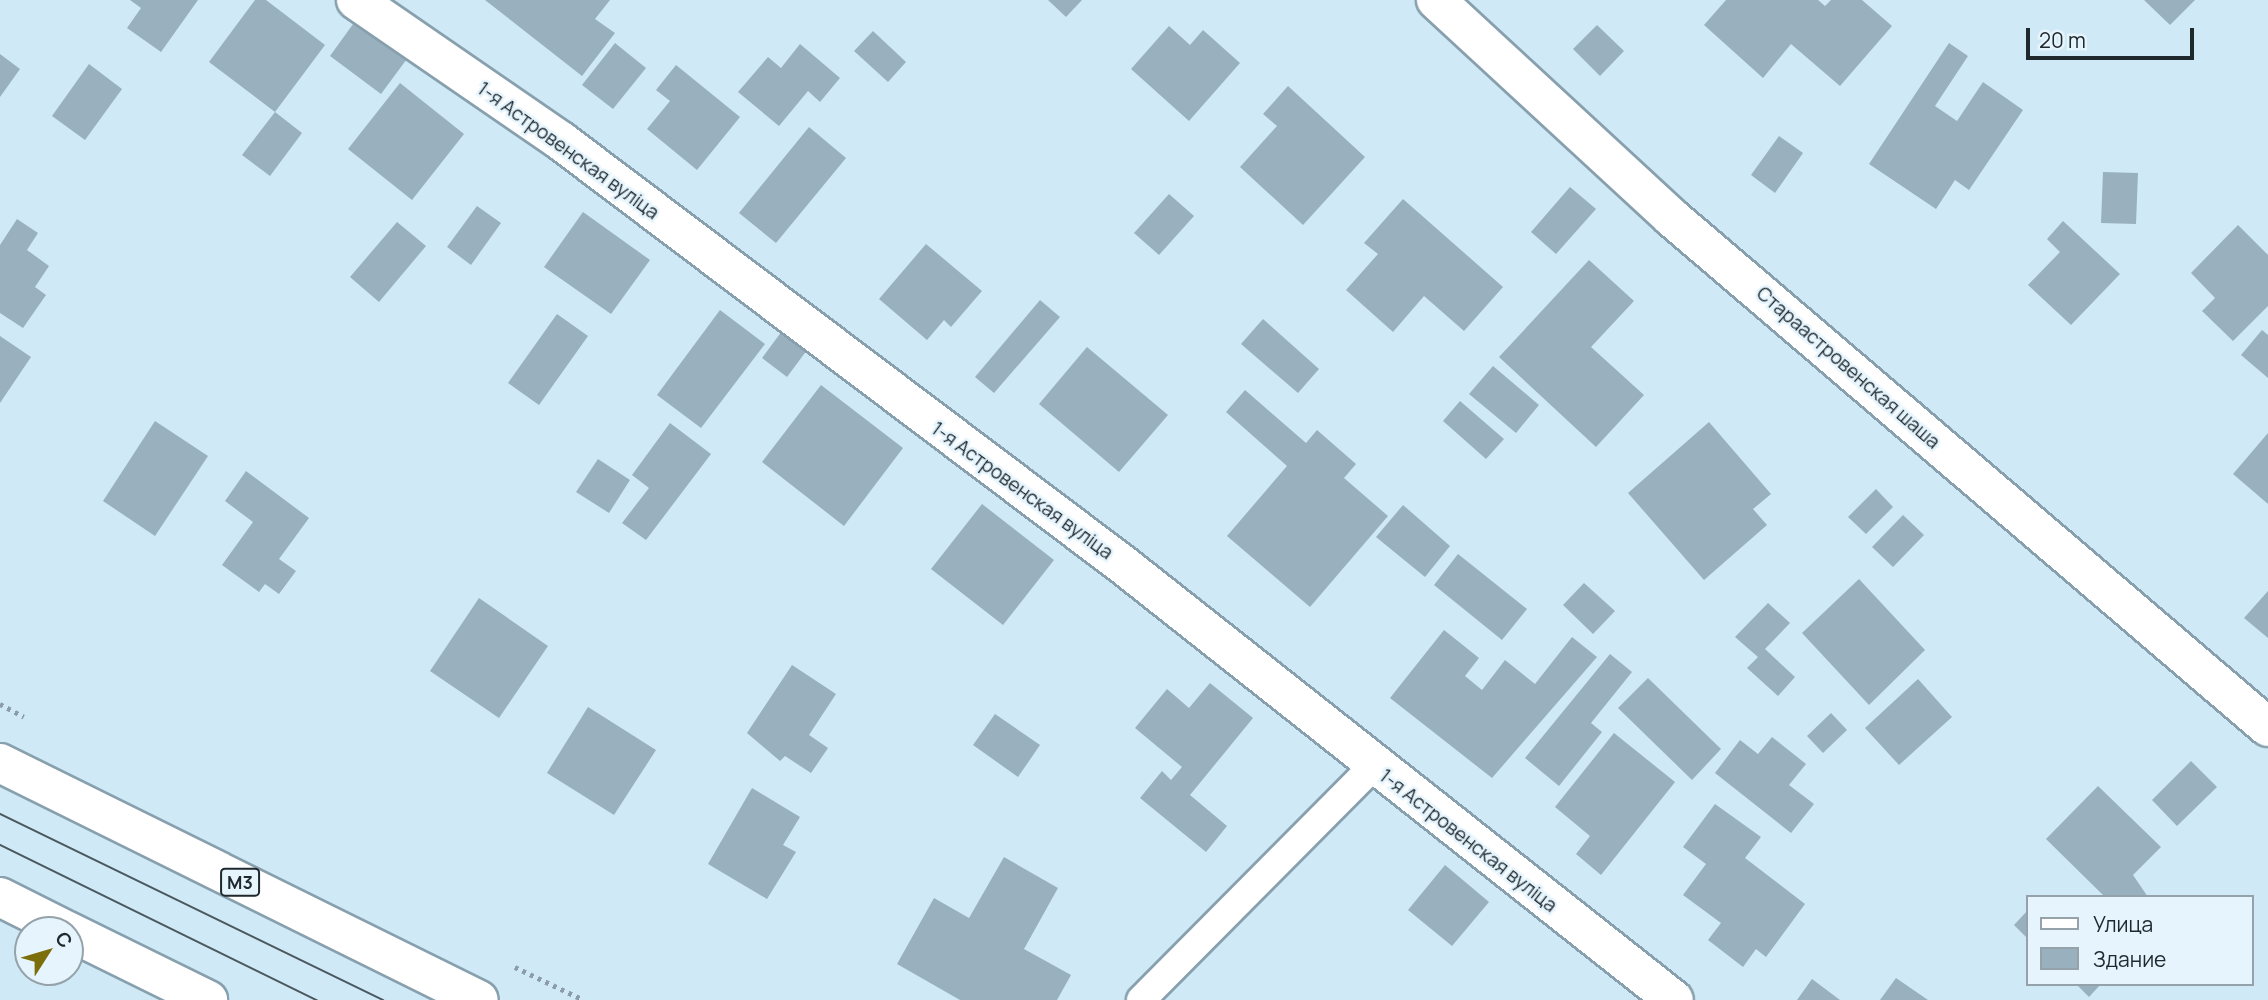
<!DOCTYPE html>
<html>
<head>
<meta charset="utf-8">
<style>
	body { margin:0 }
	#map { position:relative; width:2268px; height:1000px; overflow:hidden; background:#cfe9f7; font-family:Manrope,sans-serif }
	div>[style] { position:absolute }
	.building>* { inset:0; background:#99b1be }
	.path>* { height:4.5px; margin-top:-2.25px; transform-origin:0; background:repeating-linear-gradient(90deg,#8a9da8 0 3.5px,transparent 0 8.5px) }
	.roads { filter:drop-shadow(2px 0 #88a0ad) drop-shadow(-2px 0 #88a0ad) drop-shadow(0 2px #88a0ad) drop-shadow(0 -2px #88a0ad) }
	.lane>* { height:28px; margin:-14px; padding:0 14px; transform-origin:14px; border-radius:14px; background:#fff }
	.street>* { height:38px; margin:-19px; padding:0 19px; transform-origin:19px; border-radius:19px; background:#fff }
	.primary>* { height:38px; margin:-19px; padding:0 19px; transform-origin:19px; border-radius:19px; background:#fff }
	.tram>* { height:2px; margin:-1px; padding:0 1px; transform-origin:1px; border-radius:1px; background:#4a585f }
	span { translate:-50% -50%; white-space:nowrap; text-align:center; line-height:1.15; -webkit-text-stroke:5px #e5f4fd; paint-order:stroke }
	.shield-label span { padding:2px 5px; background:#e5f4fd; border:2px solid; border-radius:5px; -webkit-text-stroke-width:0 }
	.shield-label { font-size:18px; color:#1e282d; font-weight:700 }
	.street-label { font-size:19px; color:#1e282d }
	.legend { position:absolute; left:2026px; top:895px; width:228px; height:91px; box-sizing:border-box; background:#e5f4fd; border:2px solid #95a2aa; margin:0; padding:9px 12px; list-style:none; font-size:21px; color:#1e282d }
	.legend li { display:flex; align-items:center; gap:14px; height:35px }
	.legend b { width:35px; border:2px solid #95a2aa }
	.north { position:absolute; left:14px; top:916px; width:70px; height:70px; box-sizing:border-box; background:#e5f4fd; border:2px solid #95a2aa; border-radius:50%; rotate:53deg; font-size:19px; font-weight:700; line-height:28px; text-align:center; color:#1e282d }
	.north::after { content:''; display:block; margin:auto; width:24px; height:32px; background:#7c6e0b; clip-path:polygon(50% 0,100% 100%,50% 72%,0 100%) }
	.scale { position:absolute; left:2026px; top:28px; width:168px; height:32px; box-sizing:border-box; border:4px solid #1e282d; border-top:0; padding-left:9px; font-size:21px; line-height:24px; white-space:nowrap; color:#1e282d; -webkit-text-stroke:5px #e5f4fd; paint-order:stroke }
</style>
</head>
<body>
<div id="map">
	<div class="building">
		<i style="clip-path:polygon(130px 0,198px 0,161px 52px,127px 28px,141px 8px)"></i>
		<i style="clip-path:polygon(255px 0,266px 0,325px 45px,275px 112px,302px 133px,270px 176px,242px 155px,275px 112px,209px 62px)"></i>
		<i style="clip-path:polygon(485px 0,610px 0,595px 19px,615px 33px,582px 76px)"></i>
		<i style="clip-path:polygon(1048px 0,1082px 0,1066px 17px)"></i>
		<i style="clip-path:polygon(1726px 0,1818px 0,1825px 6px,1831px 0,1862px 0,1892px 26px,1840px 86px,1791px 44px,1763px 78px,1704px 25px)"></i>
		<i style="clip-path:polygon(2144px 0,2195px 0,2170px 25px)"></i>
		<i style="clip-path:polygon(361px 13px,412px 52px,381px 94px,330px 56px)"></i>
		<i style="clip-path:polygon(1597px 25px,1624px 51px,1600px 76px,1573px 49px)"></i>
		<i style="clip-path:polygon(1169px 26px,1190px 45px,1203px 30px,1240px 63px,1189px 121px,1131px 69px)"></i>
		<i style="clip-path:polygon(873px 31px,906px 62px,888px 82px,854px 51px)"></i>
		<i style="clip-path:polygon(615px 43px,646px 68px,613px 109px,582px 85px)"></i>
		<i style="clip-path:polygon(1949px 43px,1968px 56px,1935px 106px,1957px 121px,1983px 82px,2023px 110px,1969px 190px,1955px 180px,1936px 209px,1869px 164px)"></i>
		<i style="clip-path:polygon(800px 44px,840px 78px,820px 102px,808px 91px,779px 126px,738px 92px,768px 57px,781px 68px)"></i>
		<i style="clip-path:polygon(0 54px,20px 69px,0 97px)"></i>
		<i style="clip-path:polygon(89px 64px,122px 89px,85px 140px,52px 116px)"></i>
		<i style="clip-path:polygon(676px 65px,740px 117px,697px 170px,647px 129px,670px 101px,656px 90px)"></i>
		<i style="clip-path:polygon(400px 83px,464px 134px,412px 200px,348px 149px)"></i>
		<i style="clip-path:polygon(1288px 86px,1365px 157px,1303px 225px,1240px 167px,1277px 126px,1263px 114px)"></i>
		<i style="clip-path:polygon(809px 127px,846px 158px,776px 243px,739px 213px)"></i>
		<i style="clip-path:polygon(1779px 136px,1803px 153px,1775px 193px,1751px 175px)"></i>
		<i style="clip-path:polygon(2103px 172px,2138px 173px,2136px 224px,2101px 223px)"></i>
		<i style="clip-path:polygon(1570px 187px,1596px 209px,1556px 254px,1531px 232px)"></i>
		<i style="clip-path:polygon(1169px 194px,1194px 216px,1159px 255px,1134px 233px)"></i>
		<i style="clip-path:polygon(1403px 199px,1503px 287px,1464px 331px,1424px 296px,1393px 332px,1346px 290px,1378px 254px,1364px 243px)"></i>
		<i style="clip-path:polygon(477px 206px,501px 223px,471px 265px,447px 247px)"></i>
		<i style="clip-path:polygon(583px 212px,650px 260px,611px 314px,544px 267px)"></i>
		<i style="clip-path:polygon(17px 219px,38px 233px,27px 250px,49px 266px,35px 287px,46px 295px,23px 328px,0 313px,0 245px)"></i>
		<i style="clip-path:polygon(2063px 221px,2120px 274px,2071px 325px,2028px 285px,2060px 252px,2047px 239px)"></i>
		<i style="clip-path:polygon(397px 222px,426px 246px,379px 302px,350px 277px)"></i>
		<i style="clip-path:polygon(2238px 225px,2268px 255px,2268px 306px,2233px 341px,2202px 311px,2215px 298px,2191px 273px)"></i>
		<i style="clip-path:polygon(926px 244px,982px 291px,951px 327px,944px 320px,927px 340px,879px 299px)"></i>
		<i style="clip-path:polygon(1589px 260px,1634px 301px,1591px 347px,1644px 395px,1596px 447px,1499px 357px)"></i>
		<i style="clip-path:polygon(1040px 300px,1060px 317px,994px 393px,975px 377px)"></i>
		<i style="clip-path:polygon(720px 310px,765px 344px,701px 428px,657px 395px)"></i>
		<i style="clip-path:polygon(557px 314px,588px 336px,539px 405px,508px 383px)"></i>
		<i style="clip-path:polygon(1263px 319px,1319px 369px,1298px 393px,1241px 344px)"></i>
		<i style="clip-path:polygon(785px 327px,810px 346px,787px 377px,762px 358px)"></i>
		<i style="clip-path:polygon(2262px 330px,2268px 335px,2268px 378px,2241px 355px)"></i>
		<i style="clip-path:polygon(0 336px,31px 357px,0 403px)"></i>
		<i style="clip-path:polygon(1087px 347px,1168px 415px,1119px 472px,1039px 404px)"></i>
		<i style="clip-path:polygon(1493px 366px,1539px 405px,1516px 433px,1469px 394px)"></i>
		<i style="clip-path:polygon(821px 385px,903px 448px,844px 526px,762px 462px)"></i>
		<i style="clip-path:polygon(1245px 390px,1306px 443px,1317px 430px,1356px 464px,1344px 478px,1388px 516px,1310px 607px,1227px 536px,1287px 466px,1226px 412px)"></i>
		<i style="clip-path:polygon(1460px 401px,1504px 439px,1486px 459px,1443px 421px)"></i>
		<i style="clip-path:polygon(155px 421px,208px 456px,155px 536px,103px 501px)"></i>
		<i style="clip-path:polygon(1709px 422px,1771px 494px,1753px 509px,1767px 525px,1704px 580px,1628px 493px)"></i>
		<i style="clip-path:polygon(670px 423px,711px 454px,646px 540px,622px 523px,649px 488px,632px 475px)"></i>
		<i style="clip-path:polygon(2268px 433px,2268px 504px,2233px 474px)"></i>
		<i style="clip-path:polygon(598px 459px,630px 480px,609px 513px,576px 492px)"></i>
		<i style="clip-path:polygon(246px 471px,309px 518px,279px 559px,296px 571px,279px 594px,265px 584px,259px 592px,222px 565px,253px 522px,225px 501px)"></i>
		<i style="clip-path:polygon(1876px 489px,1893px 507px,1866px 534px,1848px 517px)"></i>
		<i style="clip-path:polygon(982px 504px,1054px 560px,1003px 625px,931px 569px)"></i>
		<i style="clip-path:polygon(1403px 505px,1450px 546px,1425px 577px,1376px 537px)"></i>
		<i style="clip-path:polygon(1903px 515px,1924px 535px,1893px 567px,1872px 547px)"></i>
		<i style="clip-path:polygon(1458px 554px,1527px 609px,1502px 640px,1434px 585px)"></i>
		<i style="clip-path:polygon(1859px 579px,1925px 650px,1869px 705px,1802px 633px)"></i>
		<i style="clip-path:polygon(1584px 583px,1615px 611px,1593px 634px,1563px 605px)"></i>
		<i style="clip-path:polygon(2268px 591px,2268px 638px,2244px 618px)"></i>
		<i style="clip-path:polygon(479px 598px,548px 646px,499px 718px,430px 671px)"></i>
		<i style="clip-path:polygon(1768px 603px,1790px 623px,1765px 649px,1795px 677px,1778px 696px,1747px 668px,1758px 657px,1735px 637px)"></i>
		<i style="clip-path:polygon(1444px 630px,1479px 658px,1465px 676px,1482px 690px,1505px 660px,1535px 684px,1572px 637px,1597px 657px,1492px 778px,1390px 698px)"></i>
		<i style="clip-path:polygon(1610px 654px,1632px 672px,1591px 723px,1602px 732px,1559px 786px,1525px 758px)"></i>
		<i style="clip-path:polygon(792px 665px,836px 694px,809px 735px,828px 748px,811px 773px,785px 756px,780px 761px,747px 733px)"></i>
		<i style="clip-path:polygon(1648px 678px,1721px 749px,1692px 780px,1618px 708px)"></i>
		<i style="clip-path:polygon(1918px 679px,1952px 717px,1899px 765px,1865px 728px)"></i>
		<i style="clip-path:polygon(1210px 683px,1253px 718px,1190px 795px,1227px 826px,1206px 852px,1140px 798px,1162px 771px,1171px 780px,1182px 767px,1135px 728px,1167px 689px,1189px 708px)"></i>
		<i style="clip-path:polygon(588px 707px,656px 750px,614px 815px,547px 773px)"></i>
		<i style="clip-path:polygon(1831px 713px,1847px 730px,1823px 753px,1807px 736px)"></i>
		<i style="clip-path:polygon(995px 714px,1040px 745px,1018px 777px,973px 745px)"></i>
		<i style="clip-path:polygon(1614px 733px,1675px 782px,1601px 875px,1576px 854px,1590px 836px,1555px 807px)"></i>
		<i style="clip-path:polygon(1772px 737px,1806px 764px,1789px 785px,1814px 804px,1791px 833px,1715px 773px,1740px 740px,1758px 754px)"></i>
		<i style="clip-path:polygon(2191px 761px,2217px 787px,2177px 826px,2152px 800px)"></i>
		<i style="clip-path:polygon(2098px 786px,2161px 847px,2133px 875px,2148px 897px,2105px 897px,2046px 839px)"></i>
		<i style="clip-path:polygon(752px 788px,800px 817px,783px 845px,796px 852px,767px 899px,708px 864px)"></i>
		<i style="clip-path:polygon(1715px 804px,1761px 837px,1745px 858px,1805px 904px,1766px 957px,1756px 949px,1743px 967px,1708px 940px,1721px 923px,1683px 895px,1706px 864px,1683px 847px)"></i>
		<i style="clip-path:polygon(1004px 857px,1058px 888px,1024px 949px,1071px 975px,1057px 1000px,960px 1000px,897px 964px,934px 898px,969px 918px)"></i>
		<i style="clip-path:polygon(1445px 865px,1489px 902px,1452px 946px,1408px 910px)"></i>
		<i style="clip-path:polygon(2028px 910px,2028px 939px,2014px 925px)"></i>
		<i style="clip-path:polygon(1896px 978px,1928px 1000px,1880px 1000px)"></i>
		<i style="clip-path:polygon(1812px 979px,1840px 1000px,1797px 1000px)"></i>
		<i style="clip-path:polygon(2076px 984px,2101px 984px,2089px 997px)"></i>
	</div>
	<div class="path">
		<i style="left:0;top:704px;width:27px;rotate:28deg"></i>
		<i style="left:515px;top:967px;width:76px;rotate:25.6deg"></i>
	</div>
	<div class="roads">
		<div class="lane">
			<i style="left:1141px;top:1000px;width:328px;rotate:-45.2deg"></i>
		</div>
		<div class="street">
			<i style="left:356px;top:0;width:249px;rotate:34.5deg"></i>
			<i style="left:561px;top:141px;width:703px;rotate:37.02deg"></i>
			<i style="left:1122px;top:564px;width:703px;rotate:38.3deg"></i>
			<i style="left:1436px;top:0;width:320px;rotate:42.7deg"></i>
			<i style="left:1671px;top:217px;width:785px;rotate:40.51deg"></i>
		</div>
		<div class="primary">
			<i style="left:0;top:763px;width:534px;rotate:26.33deg"></i>
			<i style="left:0;top:897px;width:74px;rotate:26.6deg"></i>
			<i style="left:70px;top:932px;width:154px;rotate:26.2deg"></i>
		</div>
	</div>
	<div class="tram">
		<i style="left:0;top:814px;width:426px;rotate:25.9deg"></i>
		<i style="left:0;top:845px;width:353px;rotate:26.1deg"></i>
	</div>
	<div class="shield-label">
		<span style="left:240px;top:882px">М3</span>
	</div>
	<div class="street-label">
		<span style="left:568px;top:151px;rotate:36deg">1-я Астровенская вуліца</span>
		<span style="left:1848px;top:368px;rotate:41deg">Стараастровенская шаша</span>
		<span style="left:1022px;top:491px;rotate:36deg">1-я Астровенская вуліца</span>
		<span style="left:1468px;top:841px;rotate:38deg">1-я Астровенская вуліца</span>
	</div>
	<ul class="legend">
	<li><b style="height:9px;background:#fff"></b>Улица</li>
	<li><b style="height:19px;background:#99b1be"></b>Здание</li>
	</ul>
	<div class="north">С</div>
	<div class="scale">20 m</div>
</div>
</body>
</html>
